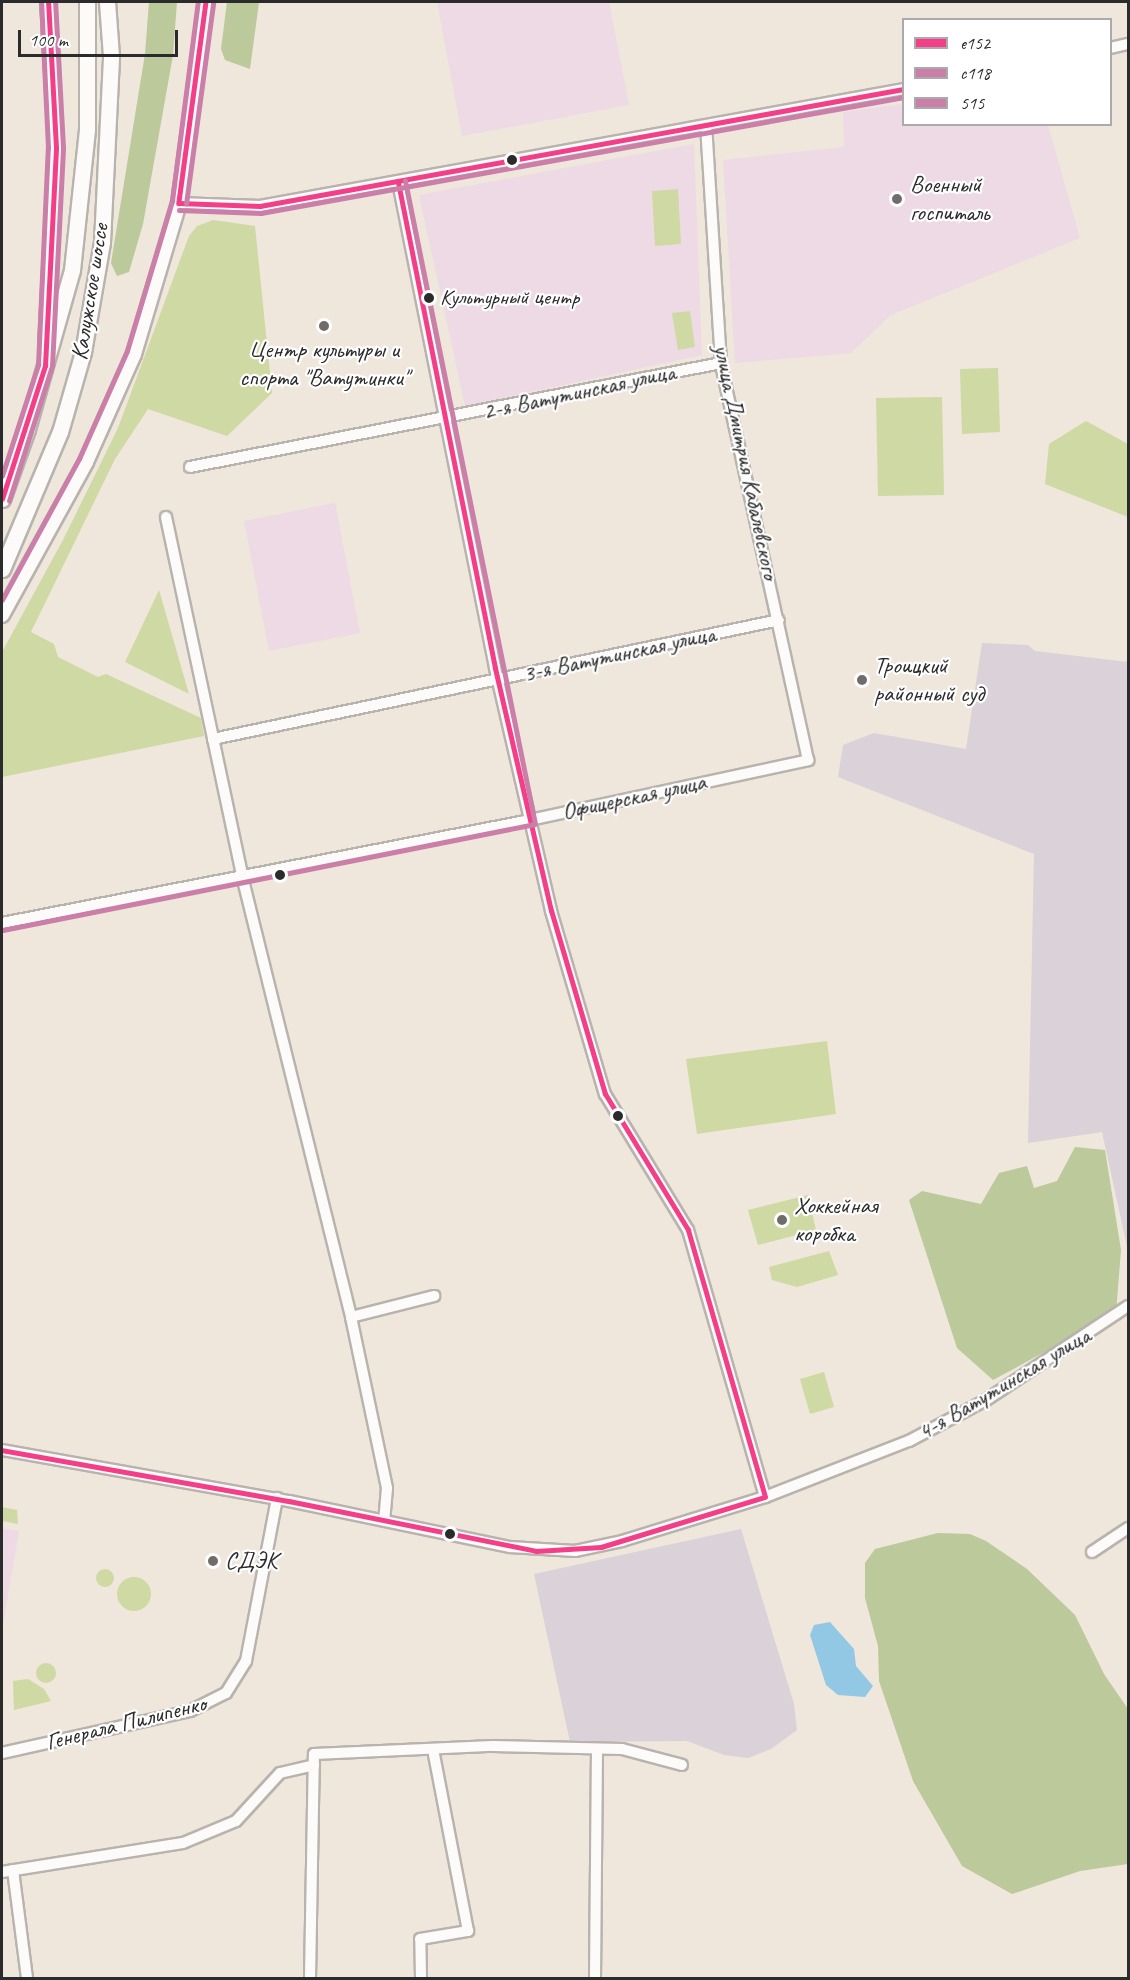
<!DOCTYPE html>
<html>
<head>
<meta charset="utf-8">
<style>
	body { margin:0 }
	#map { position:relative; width:1130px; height:1980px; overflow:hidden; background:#efe6dc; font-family:Caveat,sans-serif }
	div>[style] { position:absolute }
	.built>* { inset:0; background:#eddae4 }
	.industrial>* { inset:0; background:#dbd1d8 }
	.green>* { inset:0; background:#cfd9a3 }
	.round { border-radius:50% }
	.forest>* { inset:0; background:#bbc99b }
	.water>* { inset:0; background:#93c8e4 }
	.roads { filter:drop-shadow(2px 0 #b8b3ad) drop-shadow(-2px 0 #b8b3ad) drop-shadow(0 2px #b8b3ad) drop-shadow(0 -2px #b8b3ad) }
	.minor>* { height:10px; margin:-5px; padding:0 5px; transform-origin:5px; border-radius:5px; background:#fdfbfa }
	.major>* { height:14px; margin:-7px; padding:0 7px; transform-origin:7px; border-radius:7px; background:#fdfbfa }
	.highway>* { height:15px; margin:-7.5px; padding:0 7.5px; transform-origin:7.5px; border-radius:7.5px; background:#fdfbfa }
	.bus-1>* { height:4.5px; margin:-2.25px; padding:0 2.25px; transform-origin:2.25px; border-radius:2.25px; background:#f43e88 }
	.bus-2>* { height:4.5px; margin:-2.25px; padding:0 2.25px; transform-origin:2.25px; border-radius:2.25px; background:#ca7ea8 }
	.bus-3>* { height:4.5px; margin:-2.25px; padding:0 2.25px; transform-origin:2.25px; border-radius:2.25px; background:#ca7ea8 }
	.dots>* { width:16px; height:16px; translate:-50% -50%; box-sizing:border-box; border:3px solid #fff; border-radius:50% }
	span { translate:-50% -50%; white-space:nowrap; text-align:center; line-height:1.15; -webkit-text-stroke:4.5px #fff; paint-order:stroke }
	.bus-label { font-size:22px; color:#2b2b2b }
	.left { translate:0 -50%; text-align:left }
	.poi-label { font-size:24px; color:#2b2b2b }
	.street-label { font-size:24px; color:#2b2b2b }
	.frame { position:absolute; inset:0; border:3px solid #2b2b2b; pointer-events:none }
	.legend { position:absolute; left:902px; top:18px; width:210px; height:108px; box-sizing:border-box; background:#fff; border:2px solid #aaa; margin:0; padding:8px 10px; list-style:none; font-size:18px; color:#2b2b2b }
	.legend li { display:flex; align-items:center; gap:12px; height:30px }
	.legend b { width:30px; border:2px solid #aaa }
	.scale { position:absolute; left:18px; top:30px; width:160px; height:27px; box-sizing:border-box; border:3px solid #2b2b2b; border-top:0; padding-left:8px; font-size:18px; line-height:21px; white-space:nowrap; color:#2b2b2b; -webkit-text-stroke:4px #fff; paint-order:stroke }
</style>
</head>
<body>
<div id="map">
	<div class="built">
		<i style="clip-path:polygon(437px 2px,609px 2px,629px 105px,462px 136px)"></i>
		<i style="clip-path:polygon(903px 104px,904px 124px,1048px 125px,1080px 238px,891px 315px,851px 353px,735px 363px,723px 160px,844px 147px,843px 112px)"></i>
		<i style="clip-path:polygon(694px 144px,702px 355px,465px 406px,419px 195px)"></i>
		<i style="clip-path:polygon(335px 503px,360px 633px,269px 651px,244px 521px)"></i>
		<i style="clip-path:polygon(2px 1528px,19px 1531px,2px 1631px)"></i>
	</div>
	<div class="industrial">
		<i style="clip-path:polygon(982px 643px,1028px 645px,1035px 651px,1128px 662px,1128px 1251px,1102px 1132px,1028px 1143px,1034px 854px,838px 777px,843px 745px,874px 733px,966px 749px)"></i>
		<i style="clip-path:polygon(741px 1529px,794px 1704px,797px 1730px,771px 1749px,748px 1758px,724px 1755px,687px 1741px,570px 1742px,534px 1574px)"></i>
	</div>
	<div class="green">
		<i style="clip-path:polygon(678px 189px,681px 244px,655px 246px,652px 191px)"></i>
		<i style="clip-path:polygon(213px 220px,255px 226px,272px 393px,227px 436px,148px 409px,115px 459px,31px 632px,54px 644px,58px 657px,98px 677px,106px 674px,201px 718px,204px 736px,2px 777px,2px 652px,64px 538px,118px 428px,189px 236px,197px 226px)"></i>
		<i style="clip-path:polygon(690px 311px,695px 347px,678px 350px,672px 313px)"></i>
		<i style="clip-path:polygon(998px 368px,1000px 432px,962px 434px,960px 369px)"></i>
		<i style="clip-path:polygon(942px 397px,944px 495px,878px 496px,876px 398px)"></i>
		<i style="clip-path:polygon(1086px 421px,1128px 444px,1128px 517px,1045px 484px,1049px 444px)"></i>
		<i style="clip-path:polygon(159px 590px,189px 694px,125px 662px)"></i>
		<i style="clip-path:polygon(827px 1041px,836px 1114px,697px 1134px,686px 1059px)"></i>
		<i style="clip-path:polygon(808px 1195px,816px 1230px,758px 1245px,748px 1210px)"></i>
		<i style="clip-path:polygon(829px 1251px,838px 1275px,797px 1287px,772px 1280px,769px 1267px)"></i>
		<i style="clip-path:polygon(824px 1372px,834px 1407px,810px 1414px,800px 1379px)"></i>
		<i style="clip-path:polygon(2px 1507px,17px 1510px,18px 1524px,2px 1521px)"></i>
		<i class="round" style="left:96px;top:1569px;width:18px;height:18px"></i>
		<i class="round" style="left:117px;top:1577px;width:34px;height:34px"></i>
		<i class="round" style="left:36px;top:1663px;width:20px;height:20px"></i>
		<i style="clip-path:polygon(28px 1679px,44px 1689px,51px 1701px,14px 1710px,13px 1681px)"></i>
	</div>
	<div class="forest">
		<i style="clip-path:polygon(149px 2px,177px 2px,173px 55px,143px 224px,129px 272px,117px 276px,111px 263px,145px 54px)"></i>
		<i style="clip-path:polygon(227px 2px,259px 2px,250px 69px,225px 60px,221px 49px)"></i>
		<i style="clip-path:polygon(1075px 1147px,1105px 1150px,1121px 1250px,1116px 1313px,993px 1380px,957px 1348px,909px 1200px,922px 1191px,981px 1204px,999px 1173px,1027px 1166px,1034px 1188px,1057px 1181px)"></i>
		<i style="clip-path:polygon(938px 1533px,970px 1534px,986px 1541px,1027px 1569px,1075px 1615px,1104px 1674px,1128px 1709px,1128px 1864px,1080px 1871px,1012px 1894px,962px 1866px,913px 1781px,879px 1681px,878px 1646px,865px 1598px,865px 1563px,875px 1549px)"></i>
	</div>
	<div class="water">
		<i style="clip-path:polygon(830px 1622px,854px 1649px,856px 1666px,873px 1686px,865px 1697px,838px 1695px,826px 1685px,810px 1635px,814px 1625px)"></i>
	</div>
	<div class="roads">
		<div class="minor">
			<i style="left:1110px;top:48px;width:18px;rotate:-13deg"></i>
			<i style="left:398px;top:182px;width:496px;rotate:78.7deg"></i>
			<i style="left:495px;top:668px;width:249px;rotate:77deg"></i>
			<i style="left:551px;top:911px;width:191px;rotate:73.6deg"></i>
			<i style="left:605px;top:1094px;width:159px;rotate:58.6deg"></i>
			<i style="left:688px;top:1230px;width:278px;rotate:73.9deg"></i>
			<i style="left:179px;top:203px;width:81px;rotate:2.1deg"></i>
			<i style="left:260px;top:206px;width:655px;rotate:-10.3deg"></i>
			<i style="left:190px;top:467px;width:541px;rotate:-11.08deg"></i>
			<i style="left:166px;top:517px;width:367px;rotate:78deg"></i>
			<i style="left:242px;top:876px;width:454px;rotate:76.1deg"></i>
			<i style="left:351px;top:1317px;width:175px;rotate:78.1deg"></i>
			<i style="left:387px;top:1488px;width:32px;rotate:95deg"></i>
			<i style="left:213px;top:739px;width:578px;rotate:-11.87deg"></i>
			<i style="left:2px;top:923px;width:528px;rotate:-11.03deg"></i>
			<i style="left:520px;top:822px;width:295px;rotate:-12.1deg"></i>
			<i style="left:808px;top:760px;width:406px;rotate:-102.4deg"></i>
			<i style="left:721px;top:363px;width:238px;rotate:-93.6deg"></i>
			<i style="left:351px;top:1317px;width:86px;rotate:-14.2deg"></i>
			<i style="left:2px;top:1450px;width:291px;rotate:10.1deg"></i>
			<i style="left:289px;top:1501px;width:226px;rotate:11.8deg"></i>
			<i style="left:510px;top:1547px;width:65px;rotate:3.5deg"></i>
			<i style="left:575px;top:1551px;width:48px;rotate:-12deg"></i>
			<i style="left:622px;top:1541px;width:150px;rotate:-17.1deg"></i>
			<i style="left:765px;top:1497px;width:155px;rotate:-21.3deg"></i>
			<i style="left:909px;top:1441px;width:87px;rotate:-28deg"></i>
			<i style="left:986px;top:1400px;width:170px;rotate:-33.5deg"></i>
			<i style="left:1092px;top:1552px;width:43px;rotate:-33.7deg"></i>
			<i style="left:2px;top:1753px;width:193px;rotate:-12.6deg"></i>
			<i style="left:190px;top:1711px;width:40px;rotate:-26.6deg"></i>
			<i style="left:226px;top:1693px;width:38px;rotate:-58deg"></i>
			<i style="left:246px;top:1661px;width:166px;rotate:-79.2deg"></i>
			<i style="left:13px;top:1870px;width:109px;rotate:82.6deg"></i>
			<i style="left:2px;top:1872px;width:183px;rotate:-9.1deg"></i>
			<i style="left:183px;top:1843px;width:57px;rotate:-22.5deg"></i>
			<i style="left:236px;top:1821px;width:65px;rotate:-47.5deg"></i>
			<i style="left:280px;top:1773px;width:35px;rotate:-13deg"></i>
			<i style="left:310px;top:1978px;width:224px;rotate:-89deg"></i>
			<i style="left:314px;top:1754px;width:179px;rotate:-2.6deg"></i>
			<i style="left:493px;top:1746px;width:129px;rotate:1.3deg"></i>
			<i style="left:622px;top:1749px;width:62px;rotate:14.9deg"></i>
			<i style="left:421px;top:1978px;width:39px;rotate:-91deg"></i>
			<i style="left:420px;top:1939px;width:49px;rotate:-9.5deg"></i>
			<i style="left:468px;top:1931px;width:185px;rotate:-100.9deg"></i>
			<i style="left:595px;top:1978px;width:229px;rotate:-89.5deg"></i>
		</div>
		<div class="major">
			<i style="left:46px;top:347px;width:199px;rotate:-87.1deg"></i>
			<i style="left:56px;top:148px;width:146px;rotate:-93.1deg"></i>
			<i style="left:2px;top:615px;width:175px;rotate:-61.2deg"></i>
			<i style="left:86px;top:462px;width:118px;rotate:-66deg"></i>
			<i style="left:134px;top:354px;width:158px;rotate:-73.4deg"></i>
			<i style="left:179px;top:203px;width:203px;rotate:-82.3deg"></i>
		</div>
		<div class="highway">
			<i style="left:2px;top:499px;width:74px;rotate:-70.3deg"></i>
			<i style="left:27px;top:429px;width:165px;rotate:-74.2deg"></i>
			<i style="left:72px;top:270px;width:142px;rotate:-83.9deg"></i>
			<i style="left:87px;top:129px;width:127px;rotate:-90deg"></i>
			<i style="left:2px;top:569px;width:149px;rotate:-67.1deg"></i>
			<i style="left:60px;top:432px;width:83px;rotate:-74deg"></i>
			<i style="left:83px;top:352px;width:112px;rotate:-80.2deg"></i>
			<i style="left:102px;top:242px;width:186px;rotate:-87.2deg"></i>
			<i style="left:111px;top:56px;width:54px;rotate:-94.2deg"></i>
		</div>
	</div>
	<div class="bus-1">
		<i style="left:206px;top:2px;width:203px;rotate:97.7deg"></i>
		<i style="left:179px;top:203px;width:81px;rotate:2.1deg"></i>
		<i style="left:260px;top:206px;width:655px;rotate:-10.3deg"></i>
		<i style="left:2px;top:499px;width:140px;rotate:-72.1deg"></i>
		<i style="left:45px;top:366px;width:218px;rotate:-87.1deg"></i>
		<i style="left:56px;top:148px;width:146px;rotate:-93.1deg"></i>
		<i style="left:2px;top:1450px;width:291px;rotate:10.1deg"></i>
		<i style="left:289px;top:1501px;width:252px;rotate:11.4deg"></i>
		<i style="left:536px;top:1551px;width:65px;rotate:-3.5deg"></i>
		<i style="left:601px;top:1547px;width:171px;rotate:-17deg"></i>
		<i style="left:765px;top:1497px;width:278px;rotate:-106.1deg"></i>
		<i style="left:688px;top:1230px;width:159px;rotate:-121.4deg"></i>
		<i style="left:605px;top:1094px;width:191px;rotate:-106.4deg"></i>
		<i style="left:551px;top:911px;width:249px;rotate:-103deg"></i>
		<i style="left:495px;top:668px;width:496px;rotate:-101.3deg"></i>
	</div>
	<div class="bus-2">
		<i style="left:186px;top:204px;width:203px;rotate:-82.3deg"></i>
		<i style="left:179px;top:210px;width:82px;rotate:2.1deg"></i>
		<i style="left:261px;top:213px;width:653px;rotate:-10.23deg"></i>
		<i style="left:9px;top:501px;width:142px;rotate:-72.3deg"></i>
		<i style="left:52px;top:366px;width:218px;rotate:-87.1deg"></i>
		<i style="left:63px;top:148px;width:146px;rotate:-93.1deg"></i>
		<i style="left:3px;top:930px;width:542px;rotate:-11.27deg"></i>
		<i style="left:535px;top:824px;width:656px;rotate:-101.43deg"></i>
	</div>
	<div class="bus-3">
		<i style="left:2px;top:476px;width:117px;rotate:-72deg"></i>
		<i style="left:38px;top:365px;width:217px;rotate:-87.4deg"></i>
		<i style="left:48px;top:148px;width:146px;rotate:-92.7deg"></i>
		<i style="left:2px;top:600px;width:161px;rotate:-61.4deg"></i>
		<i style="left:79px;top:459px;width:118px;rotate:-66deg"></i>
		<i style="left:127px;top:351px;width:157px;rotate:-73.3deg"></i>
		<i style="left:172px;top:201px;width:201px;rotate:-82.6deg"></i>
	</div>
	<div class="dots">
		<i style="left:512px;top:160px;background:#2b2b2b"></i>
		<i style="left:897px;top:199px;background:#706c69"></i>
		<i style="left:429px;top:298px;background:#2b2b2b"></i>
		<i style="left:324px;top:326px;background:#706c69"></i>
		<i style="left:862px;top:680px;background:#706c69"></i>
		<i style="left:280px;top:875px;background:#2b2b2b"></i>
		<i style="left:618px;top:1116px;background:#2b2b2b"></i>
		<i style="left:782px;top:1220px;background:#706c69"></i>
		<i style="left:450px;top:1534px;background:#2b2b2b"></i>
		<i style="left:213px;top:1561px;background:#706c69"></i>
	</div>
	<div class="bus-label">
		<span class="left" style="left:440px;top:298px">Культурный центр</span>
	</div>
	<div class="poi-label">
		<span class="left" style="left:910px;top:199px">Военный<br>госпиталь</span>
		<span style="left:324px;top:364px">Центр культуры и<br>спорта "Ватутинки"</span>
		<span class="left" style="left:874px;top:680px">Троицкий<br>районный суд</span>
		<span class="left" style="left:794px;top:1220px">Хоккейная<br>коробка</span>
		<span class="left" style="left:225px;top:1561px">СДЭК</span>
	</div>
	<div class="street-label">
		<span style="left:90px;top:292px;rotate:-81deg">Калужское шоссе</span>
		<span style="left:579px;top:392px;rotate:-12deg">2-я Ватутинская улица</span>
		<span style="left:746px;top:462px;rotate:78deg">улица Дмитрия Кабалевского</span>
		<span style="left:619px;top:654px;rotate:-12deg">3-я Ватутинская улица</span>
		<span style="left:634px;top:797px;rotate:-12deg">Офицерская улица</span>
		<span style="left:1004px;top:1384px;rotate:-31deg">4-я Ватутинская улица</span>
		<span style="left:126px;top:1723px;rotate:-14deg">Генерала Пилипенко</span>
	</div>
	<div class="frame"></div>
	<ul class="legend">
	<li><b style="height:8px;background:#f43e88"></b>е152</li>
	<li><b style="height:8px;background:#ca7ea8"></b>с118</li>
	<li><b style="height:8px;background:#ca7ea8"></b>515</li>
	</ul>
	<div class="scale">100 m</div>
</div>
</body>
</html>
